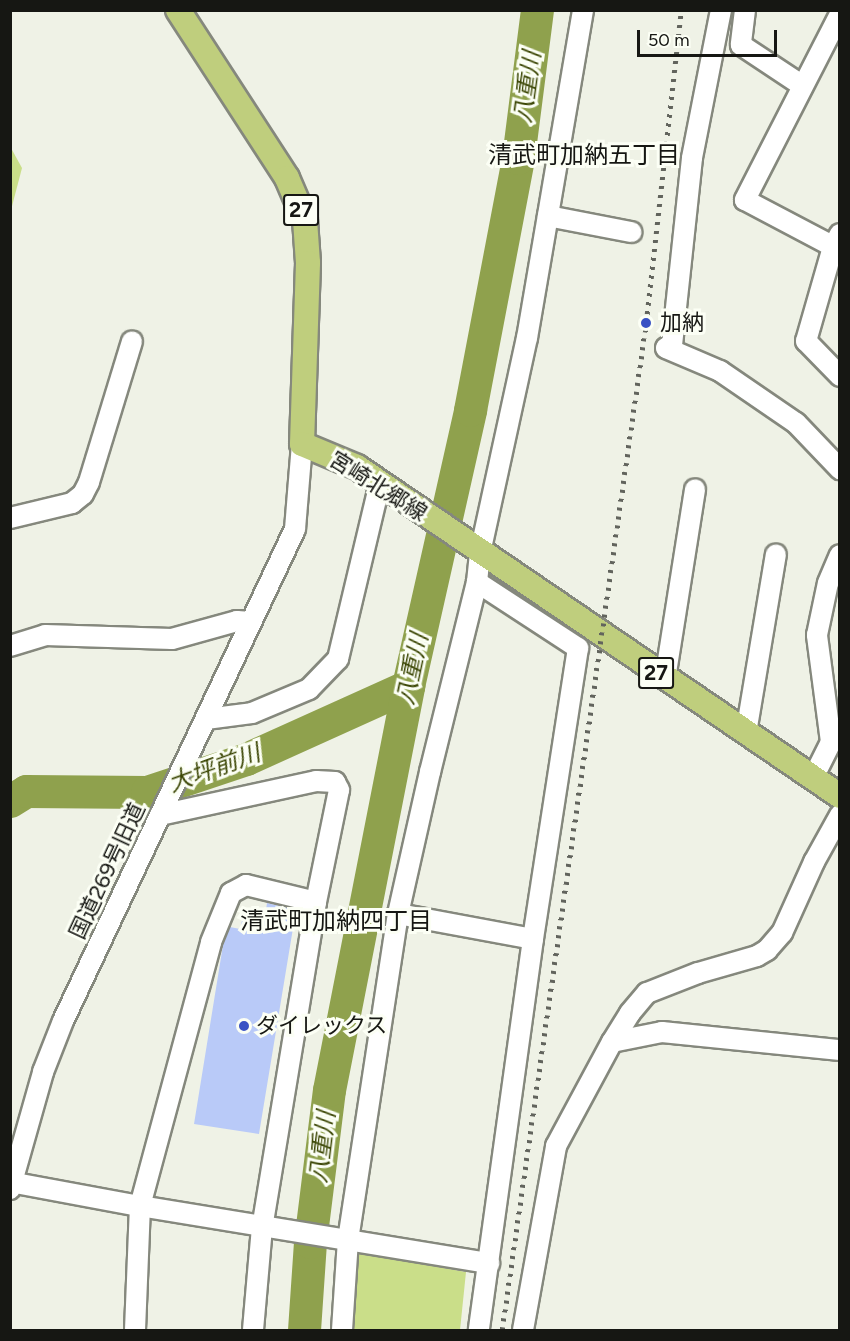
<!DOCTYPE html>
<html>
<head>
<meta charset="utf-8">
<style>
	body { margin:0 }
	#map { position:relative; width:850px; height:1341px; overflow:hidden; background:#eff2e6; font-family:Figtree,"Noto Sans JP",sans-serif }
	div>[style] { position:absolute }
	.green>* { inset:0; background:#cade89 }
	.river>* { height:33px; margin:-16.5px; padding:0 16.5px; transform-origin:16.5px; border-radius:16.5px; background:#8fa14d }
	.building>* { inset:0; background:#b9caf8 }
	.roads { filter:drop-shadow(2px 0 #85887d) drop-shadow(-2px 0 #85887d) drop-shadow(0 2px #85887d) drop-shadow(0 -2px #85887d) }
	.minor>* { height:20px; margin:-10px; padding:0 10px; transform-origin:10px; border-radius:10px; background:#fff }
	.major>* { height:24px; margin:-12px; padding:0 12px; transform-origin:12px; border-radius:12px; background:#bfce7d }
	.rail>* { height:4.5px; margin-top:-2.25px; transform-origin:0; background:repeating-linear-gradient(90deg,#62645d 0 3px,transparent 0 9px) }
	.dots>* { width:16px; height:16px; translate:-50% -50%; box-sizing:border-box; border:3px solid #fcfff5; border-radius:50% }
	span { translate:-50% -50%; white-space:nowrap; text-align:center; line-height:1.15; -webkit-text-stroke:6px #fcfff5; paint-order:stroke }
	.shield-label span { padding:2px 4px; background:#fcfff5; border:2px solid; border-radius:4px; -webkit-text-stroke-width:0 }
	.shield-label { font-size:21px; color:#161713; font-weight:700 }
	.poi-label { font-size:22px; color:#161713 }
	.left { translate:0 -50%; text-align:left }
	.street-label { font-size:22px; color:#161713 }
	.water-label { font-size:24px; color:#3c4705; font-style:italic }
	.neighbourhood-label { font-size:24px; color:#161713 }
	.frame { position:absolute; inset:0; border:12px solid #161713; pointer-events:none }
	.scale { position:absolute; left:637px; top:30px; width:140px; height:27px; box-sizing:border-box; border:3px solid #161713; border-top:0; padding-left:8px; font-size:18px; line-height:21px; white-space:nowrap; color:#161713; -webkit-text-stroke:4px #fcfff5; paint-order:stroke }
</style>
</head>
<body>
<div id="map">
	<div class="green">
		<i style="clip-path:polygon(11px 148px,22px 168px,11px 210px,10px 148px)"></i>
		<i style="clip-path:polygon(359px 1253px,466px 1272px,460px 1330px,353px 1330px)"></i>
	</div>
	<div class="river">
		<i style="left:10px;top:801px;width:19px;rotate:-32deg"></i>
		<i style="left:26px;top:791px;width:121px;rotate:0.5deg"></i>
		<i style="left:147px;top:792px;width:104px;rotate:-18.4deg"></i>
		<i style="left:246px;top:759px;width:178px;rotate:-24.3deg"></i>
		<i style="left:304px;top:1330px;width:88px;rotate:-86.1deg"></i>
		<i style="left:310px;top:1242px;width:153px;rotate:-82.9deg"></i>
		<i style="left:329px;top:1090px;width:412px;rotate:-78.9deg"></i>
		<i style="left:408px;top:686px;width:283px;rotate:-77.3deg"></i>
		<i style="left:470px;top:410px;width:257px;rotate:-79.2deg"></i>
		<i style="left:518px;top:158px;width:149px;rotate:-82.7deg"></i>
	</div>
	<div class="building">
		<i style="clip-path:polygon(267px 903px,296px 910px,259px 1134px,194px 1124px,223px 945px,230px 927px,240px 929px,242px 921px,256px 926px,261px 909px,266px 910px)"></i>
	</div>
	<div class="roads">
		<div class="minor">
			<i style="left:721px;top:10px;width:151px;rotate:101.1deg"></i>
			<i style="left:692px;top:158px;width:187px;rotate:96.1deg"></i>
			<i style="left:672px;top:344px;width:7px;rotate:146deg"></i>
			<i style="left:666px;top:348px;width:59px;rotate:23.1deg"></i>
			<i style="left:720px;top:371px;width:92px;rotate:34.4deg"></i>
			<i style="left:796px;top:423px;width:64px;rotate:46.3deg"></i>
			<i style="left:745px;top:10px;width:35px;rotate:97deg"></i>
			<i style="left:741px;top:45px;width:74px;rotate:33.5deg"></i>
			<i style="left:840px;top:14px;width:209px;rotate:117.1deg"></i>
			<i style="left:745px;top:200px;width:107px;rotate:27.8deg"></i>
			<i style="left:548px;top:216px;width:85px;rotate:10.9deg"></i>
			<i style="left:840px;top:234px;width:15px;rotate:118deg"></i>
			<i style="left:833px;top:247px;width:98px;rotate:106deg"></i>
			<i style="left:806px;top:341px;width:49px;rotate:45.8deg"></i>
			<i style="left:10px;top:518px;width:64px;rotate:-13.6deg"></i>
			<i style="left:72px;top:503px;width:14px;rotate:-39deg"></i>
			<i style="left:83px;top:494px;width:13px;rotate:-63deg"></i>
			<i style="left:89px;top:482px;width:147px;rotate:-73deg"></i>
			<i style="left:477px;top:582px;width:121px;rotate:33.2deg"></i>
			<i style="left:578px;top:648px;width:294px;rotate:98.8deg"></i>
			<i style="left:533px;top:939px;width:395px;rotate:97.9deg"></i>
			<i style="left:10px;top:646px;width:37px;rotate:-17deg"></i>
			<i style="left:45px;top:635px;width:127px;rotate:1.8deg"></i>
			<i style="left:172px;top:639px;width:67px;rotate:-15.5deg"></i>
			<i style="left:237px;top:621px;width:14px;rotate:4deg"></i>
			<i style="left:665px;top:679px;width:192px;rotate:-81deg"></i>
			<i style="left:206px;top:719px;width:46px;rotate:-7.4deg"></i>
			<i style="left:252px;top:713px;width:62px;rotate:-22.8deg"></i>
			<i style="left:309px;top:689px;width:42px;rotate:-46deg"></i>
			<i style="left:338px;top:659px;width:181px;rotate:-76.6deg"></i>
			<i style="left:746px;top:733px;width:181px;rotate:-80.5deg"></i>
			<i style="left:813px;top:778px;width:40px;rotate:-63.4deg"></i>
			<i style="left:831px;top:742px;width:108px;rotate:-97.5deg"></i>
			<i style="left:817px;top:635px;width:53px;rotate:-78.1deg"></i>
			<i style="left:828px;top:583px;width:30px;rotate:-67deg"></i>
			<i style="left:160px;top:815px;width:160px;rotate:-12.3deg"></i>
			<i style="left:316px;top:781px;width:19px;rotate:3deg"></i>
			<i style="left:335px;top:782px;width:9px;rotate:63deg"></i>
			<i style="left:339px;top:790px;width:114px;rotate:101.6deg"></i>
			<i style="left:316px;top:902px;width:329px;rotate:99.4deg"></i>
			<i style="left:262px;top:1227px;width:103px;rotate:95deg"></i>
			<i style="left:398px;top:914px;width:137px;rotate:10.5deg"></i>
			<i style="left:612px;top:1042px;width:51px;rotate:-11.3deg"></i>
			<i style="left:662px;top:1032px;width:179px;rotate:5.8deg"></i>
			<i style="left:10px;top:1182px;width:132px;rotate:10.5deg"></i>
			<i style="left:140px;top:1206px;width:354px;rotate:9.3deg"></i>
			<i style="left:10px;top:1189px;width:122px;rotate:-74.2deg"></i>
			<i style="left:43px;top:1072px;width:55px;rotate:-68.6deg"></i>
			<i style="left:63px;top:1021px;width:544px;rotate:-64.75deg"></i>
			<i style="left:295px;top:529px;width:85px;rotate:-85.3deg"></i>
			<i style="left:135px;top:1330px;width:124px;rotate:-87.7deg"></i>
			<i style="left:140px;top:1206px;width:273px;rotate:-74.9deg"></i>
			<i style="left:211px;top:942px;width:53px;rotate:-67.8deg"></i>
			<i style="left:231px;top:893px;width:17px;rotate:-28deg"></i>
			<i style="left:246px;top:885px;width:72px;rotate:13.7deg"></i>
			<i style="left:342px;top:1330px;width:90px;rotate:-86.2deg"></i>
			<i style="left:348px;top:1240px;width:330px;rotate:-81.3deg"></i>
			<i style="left:398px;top:914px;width:146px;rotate:-77.3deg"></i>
			<i style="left:430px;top:772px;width:196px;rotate:-76.1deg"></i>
			<i style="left:477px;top:582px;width:29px;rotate:-84deg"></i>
			<i style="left:480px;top:553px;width:220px;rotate:-77.7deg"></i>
			<i style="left:527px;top:338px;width:333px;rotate:-80.3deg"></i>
			<i style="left:523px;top:1330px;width:187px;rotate:-79.8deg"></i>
			<i style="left:556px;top:1146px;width:118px;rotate:-61.7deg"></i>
			<i style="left:612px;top:1042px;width:34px;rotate:-58deg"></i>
			<i style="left:630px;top:1013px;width:26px;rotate:-50deg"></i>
			<i style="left:647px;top:993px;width:55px;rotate:-21.4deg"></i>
			<i style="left:698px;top:973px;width:61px;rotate:-16.1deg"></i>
			<i style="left:757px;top:956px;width:12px;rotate:-31deg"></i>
			<i style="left:767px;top:950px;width:23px;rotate:-49deg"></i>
			<i style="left:782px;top:933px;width:78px;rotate:-65.7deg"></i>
			<i style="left:814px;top:862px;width:54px;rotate:-61deg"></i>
		</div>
		<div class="major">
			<i style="left:178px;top:10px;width:200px;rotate:57deg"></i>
			<i style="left:287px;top:178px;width:46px;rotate:66.8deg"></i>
			<i style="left:305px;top:220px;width:43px;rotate:86deg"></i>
			<i style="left:308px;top:263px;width:181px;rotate:91.9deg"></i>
			<i style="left:302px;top:444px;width:60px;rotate:22.7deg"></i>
			<i style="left:357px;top:467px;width:584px;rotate:34.26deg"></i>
		</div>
	</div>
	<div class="rail">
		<i style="left:502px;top:1330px;width:1017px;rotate:-81.86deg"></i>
		<i style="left:646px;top:323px;width:315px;rotate:-83.6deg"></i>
	</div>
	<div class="dots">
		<i style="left:646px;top:323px;background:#3952c4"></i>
		<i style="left:244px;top:1026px;background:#3952c4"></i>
	</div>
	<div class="shield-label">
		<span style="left:301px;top:210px">27</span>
		<span style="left:656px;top:673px">27</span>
	</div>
	<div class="poi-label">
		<span class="left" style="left:660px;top:323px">加納</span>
		<span class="left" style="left:256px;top:1026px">ダイレックス</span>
	</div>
	<div class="street-label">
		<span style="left:378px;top:486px;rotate:32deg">宮崎北郷線</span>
		<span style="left:107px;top:871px;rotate:-65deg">国道269号旧道</span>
	</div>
	<div class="water-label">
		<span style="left:527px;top:87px;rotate:-82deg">八重川</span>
		<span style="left:412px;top:669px;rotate:-78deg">八重川</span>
		<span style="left:214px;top:768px;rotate:-20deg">大坪前川</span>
		<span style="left:322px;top:1147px;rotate:-83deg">八重川</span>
	</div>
	<div class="neighbourhood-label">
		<span style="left:584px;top:155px">清武町加納五丁目</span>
		<span style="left:336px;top:921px">清武町加納四丁目</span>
	</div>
	<div class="frame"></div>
	<div class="scale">50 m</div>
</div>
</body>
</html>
